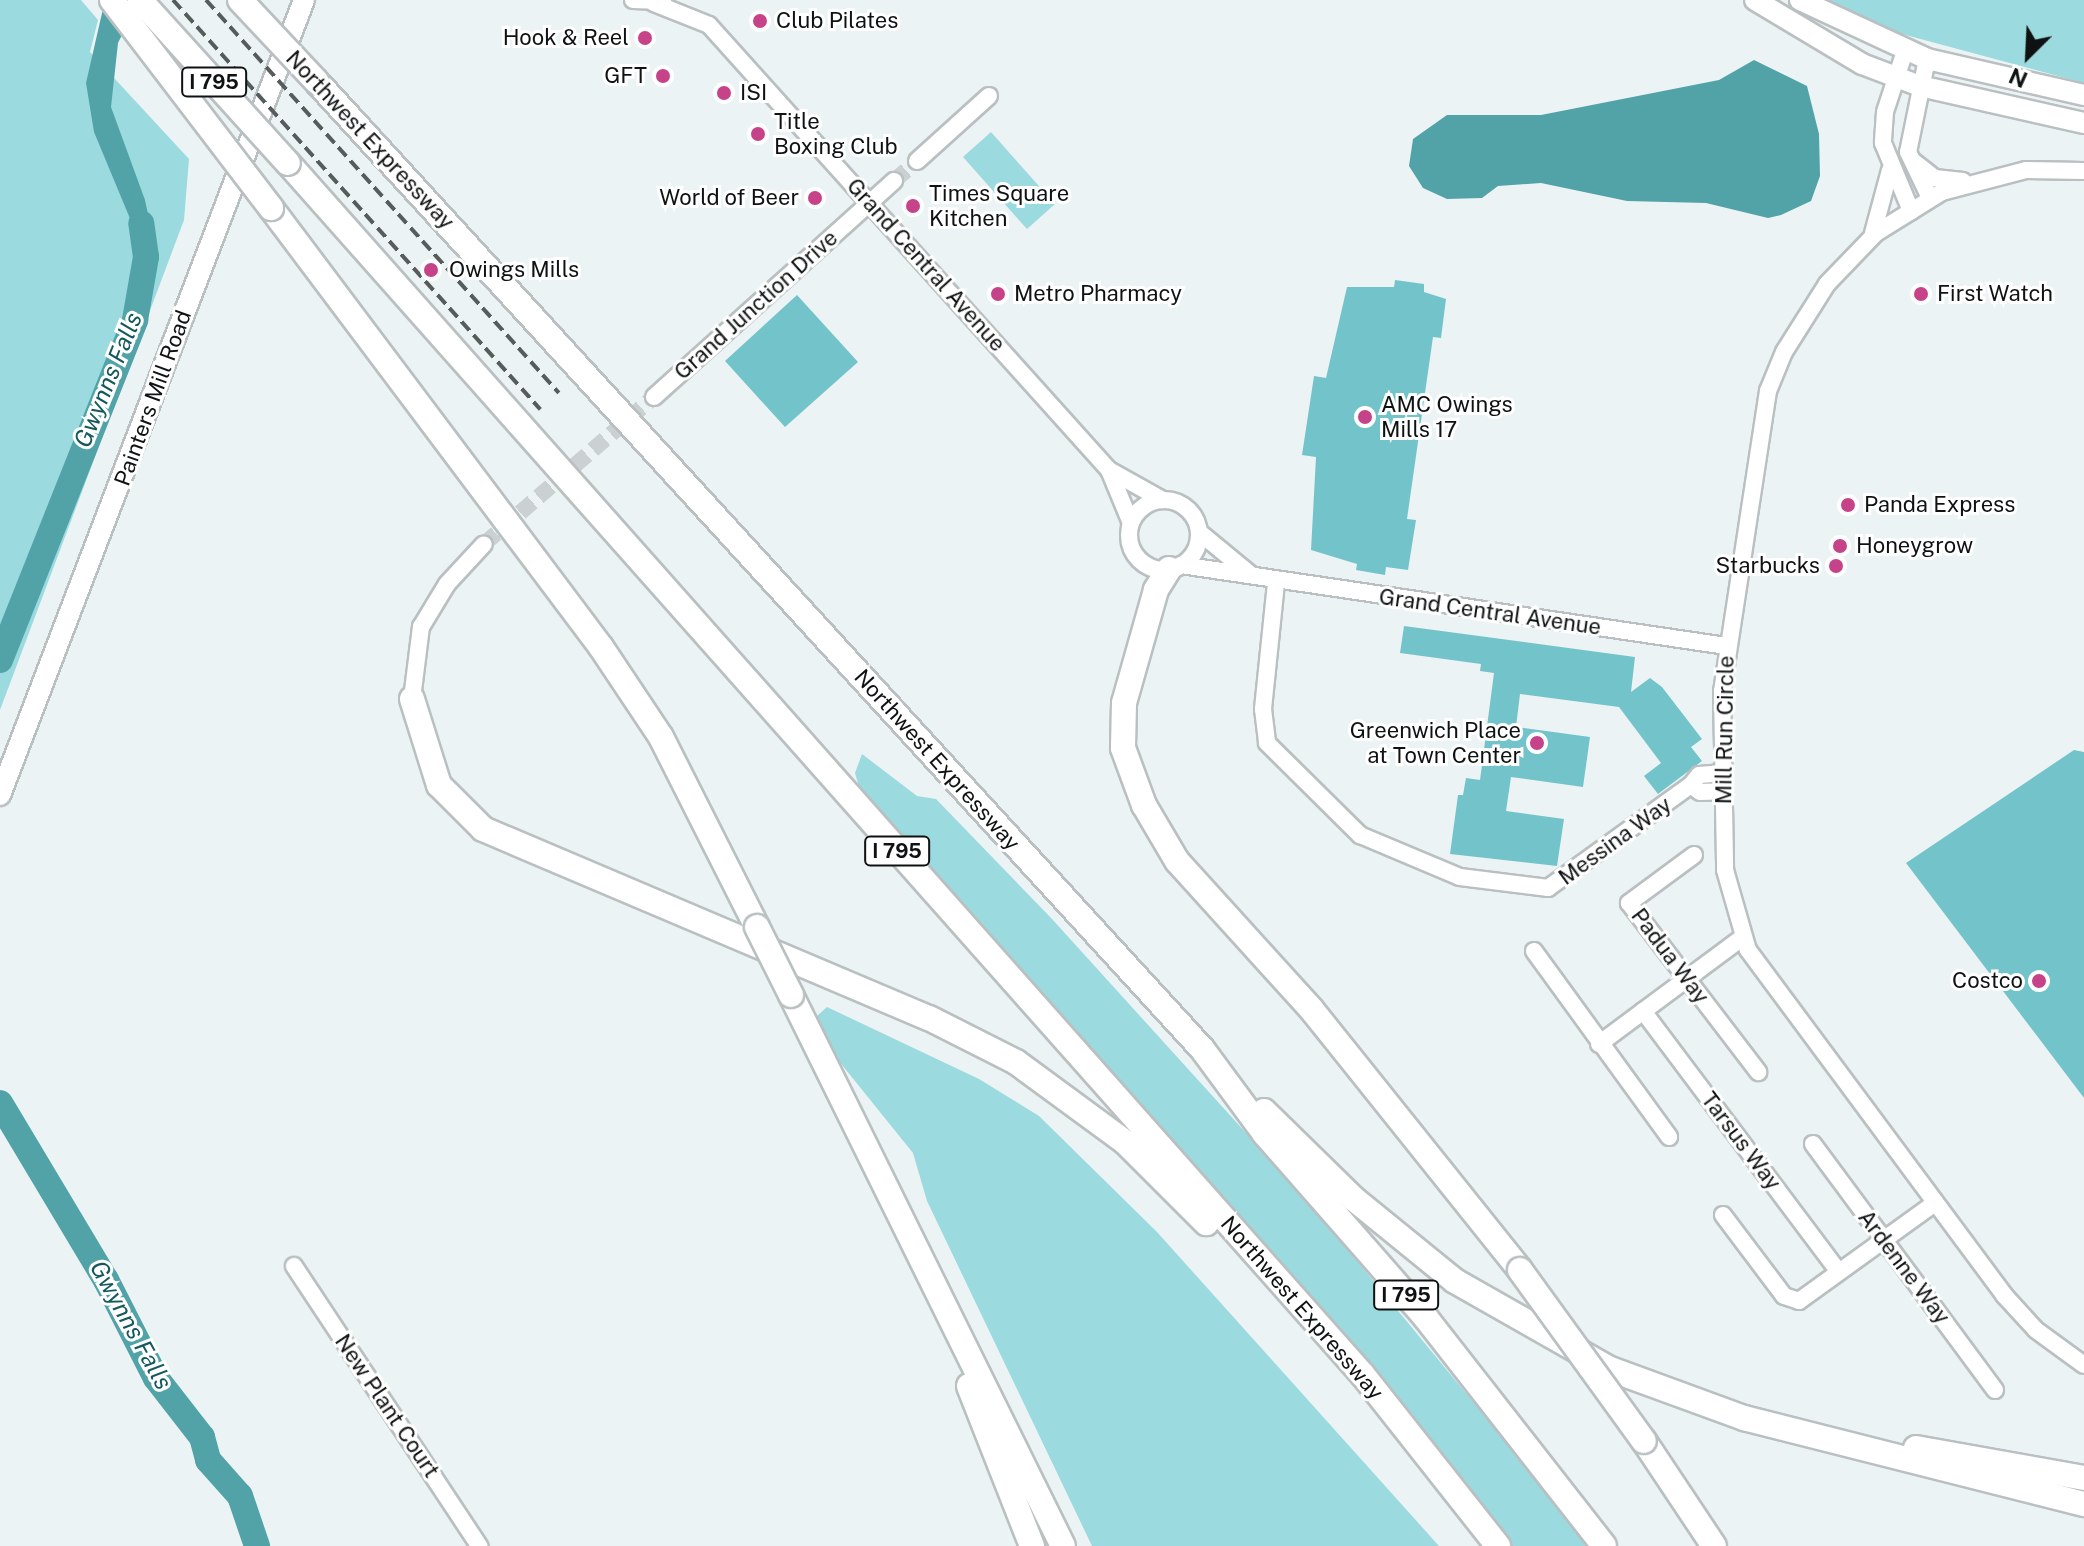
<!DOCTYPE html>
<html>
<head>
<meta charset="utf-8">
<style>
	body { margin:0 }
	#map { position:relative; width:2084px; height:1546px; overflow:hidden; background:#ecf3f4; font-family:"Public Sans",sans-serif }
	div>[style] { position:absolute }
	.green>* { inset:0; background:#9bdade }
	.water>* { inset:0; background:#51a3a8 }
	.river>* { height:26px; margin:-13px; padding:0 13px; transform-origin:13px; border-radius:13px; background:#51a3a8 }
	.building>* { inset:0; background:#73c4ca }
	.minor-tunnel>* { height:16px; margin-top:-8px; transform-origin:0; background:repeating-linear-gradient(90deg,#cbd1d2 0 16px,transparent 0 24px) }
	.roads { filter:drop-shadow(2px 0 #bac0c1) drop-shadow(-2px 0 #bac0c1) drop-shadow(0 2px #bac0c1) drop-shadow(0 -2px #bac0c1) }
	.minor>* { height:16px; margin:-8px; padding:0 8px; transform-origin:8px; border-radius:8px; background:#fff }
	.minor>.ring { margin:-8px; padding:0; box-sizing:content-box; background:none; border:16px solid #fff; border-radius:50% }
	.major>* { height:20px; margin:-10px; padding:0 10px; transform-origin:10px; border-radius:10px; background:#fff }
	.highway>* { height:24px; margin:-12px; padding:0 12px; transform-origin:12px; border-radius:12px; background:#fff }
	.rail>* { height:4px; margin-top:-2px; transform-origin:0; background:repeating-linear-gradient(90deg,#565b5b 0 12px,transparent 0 18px) }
	.bridges { filter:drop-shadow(2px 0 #bac0c1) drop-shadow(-2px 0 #bac0c1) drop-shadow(0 2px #bac0c1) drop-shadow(0 -2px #bac0c1) }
	.highway-bridge>* { height:24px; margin:-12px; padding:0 12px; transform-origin:12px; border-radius:12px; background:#fff }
	.dots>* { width:22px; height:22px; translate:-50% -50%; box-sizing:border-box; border:4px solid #fff; border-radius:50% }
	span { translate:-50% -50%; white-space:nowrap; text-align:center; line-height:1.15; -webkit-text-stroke:6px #fff; paint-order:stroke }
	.shield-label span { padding:2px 6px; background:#fff; border:2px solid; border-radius:6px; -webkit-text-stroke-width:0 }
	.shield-label { font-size:20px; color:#0f1212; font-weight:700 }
	.poi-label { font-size:22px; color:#0f1212 }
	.left { translate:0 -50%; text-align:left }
	.right { translate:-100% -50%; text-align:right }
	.street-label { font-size:22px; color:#0f1212 }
	.water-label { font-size:24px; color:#13595e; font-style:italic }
	.north { position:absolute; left:1988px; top:16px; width:80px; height:80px; -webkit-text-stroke:6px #fff; paint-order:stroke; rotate:204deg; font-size:22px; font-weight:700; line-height:32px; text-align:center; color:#0f1212 }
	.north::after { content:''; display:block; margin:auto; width:28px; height:36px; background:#0f1212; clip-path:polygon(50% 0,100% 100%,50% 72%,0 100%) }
</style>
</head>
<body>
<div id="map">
	<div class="green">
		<i style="clip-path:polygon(0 0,81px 0,98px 20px,90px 52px,189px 159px,184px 220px,0 710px)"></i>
		<i style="clip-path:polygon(1825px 0,2084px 0,2084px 83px,1902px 34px)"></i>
		<i style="clip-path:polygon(991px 132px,1055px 204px,1027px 229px,963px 157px)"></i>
		<i style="clip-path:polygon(862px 754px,917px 796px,936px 799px,1052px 919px,1305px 1198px,1592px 1546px,1510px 1546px,1325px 1321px,860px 790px,855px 773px)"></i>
		<i style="clip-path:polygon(827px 1007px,979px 1079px,1039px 1116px,1157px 1232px,1439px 1546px,1092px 1546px,927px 1201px,913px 1153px,834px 1055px,817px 1016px)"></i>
	</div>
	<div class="water">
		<i style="clip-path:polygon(105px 0,139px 0,118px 43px,111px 107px,145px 200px,154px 243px,146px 257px,94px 132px,86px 83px)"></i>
		<i style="clip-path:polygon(1754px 60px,1807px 86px,1819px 134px,1820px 176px,1811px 201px,1781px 215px,1768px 218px,1706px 203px,1627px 201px,1541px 183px,1498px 186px,1482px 198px,1447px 199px,1423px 188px,1409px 166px,1413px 139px,1447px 115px,1541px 115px,1719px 80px)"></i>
	</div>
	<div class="river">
		<i style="left:0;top:660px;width:366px;rotate:-68.3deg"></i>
		<i style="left:135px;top:320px;width:64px;rotate:-80.1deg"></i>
		<i style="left:146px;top:257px;width:34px;rotate:-98deg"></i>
		<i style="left:0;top:1103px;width:206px;rotate:59.1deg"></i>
		<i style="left:106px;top:1280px;width:110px;rotate:63deg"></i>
		<i style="left:156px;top:1378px;width:75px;rotate:52.1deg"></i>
		<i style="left:202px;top:1437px;width:24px;rotate:75deg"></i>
		<i style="left:208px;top:1460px;width:48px;rotate:48.4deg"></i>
		<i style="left:240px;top:1496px;width:53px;rotate:71.2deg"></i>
	</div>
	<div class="building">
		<i style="clip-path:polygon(1395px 280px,1424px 284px,1424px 292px,1446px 299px,1441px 338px,1433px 337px,1407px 519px,1416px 520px,1408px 570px,1386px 567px,1385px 575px,1356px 570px,1357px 564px,1311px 550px,1316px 457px,1302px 455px,1314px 376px,1326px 378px,1347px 287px,1394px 287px)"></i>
		<i style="clip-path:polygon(797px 295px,858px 362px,785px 427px,725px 361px)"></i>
		<i style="clip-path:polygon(1404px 626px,1635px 657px,1631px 692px,1650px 678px,1662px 687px,1702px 739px,1691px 747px,1702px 761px,1658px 794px,1644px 776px,1661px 763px,1619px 707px,1520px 694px,1516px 727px,1590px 737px,1583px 787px,1511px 777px,1506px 811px,1564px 819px,1557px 866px,1450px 854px,1458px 795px,1463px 795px,1466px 778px,1480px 780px,1494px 673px,1480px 671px,1481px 664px,1400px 653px)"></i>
		<i style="clip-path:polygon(2074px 750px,2084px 752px,2084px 1098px,1906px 863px)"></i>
	</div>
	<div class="minor-tunnel">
		<i style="left:894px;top:181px;width:30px;rotate:-41deg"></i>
		<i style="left:484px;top:544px;width:225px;rotate:-40.9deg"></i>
	</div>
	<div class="roads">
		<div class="minor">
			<i style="left:633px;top:0;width:30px;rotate:2deg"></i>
			<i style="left:654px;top:3px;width:59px;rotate:21.8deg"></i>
			<i style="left:709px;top:25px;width:598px;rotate:48.05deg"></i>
			<i style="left:1109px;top:470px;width:57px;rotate:67.5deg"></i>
			<i style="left:1905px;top:51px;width:64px;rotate:108.2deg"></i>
			<i style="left:1885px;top:112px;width:31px;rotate:94deg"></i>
			<i style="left:1883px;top:143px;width:74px;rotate:67.6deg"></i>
			<i style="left:1927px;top:59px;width:95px;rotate:101.5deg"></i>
			<i style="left:1908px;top:152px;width:51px;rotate:64.4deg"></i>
			<i style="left:917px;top:161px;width:97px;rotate:-42.1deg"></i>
			<i style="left:1913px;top:161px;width:28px;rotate:38deg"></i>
			<i style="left:1935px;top:178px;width:28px;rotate:6deg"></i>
			<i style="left:2084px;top:171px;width:58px;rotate:-179deg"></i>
			<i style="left:2026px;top:170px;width:87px;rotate:165.3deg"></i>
			<i style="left:1942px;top:192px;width:78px;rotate:148.2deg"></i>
			<i style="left:1876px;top:233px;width:71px;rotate:133.9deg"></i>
			<i style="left:1827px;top:284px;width:80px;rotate:122.3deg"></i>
			<i style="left:1784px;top:352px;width:42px;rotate:112.3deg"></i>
			<i style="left:1768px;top:391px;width:304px;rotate:98.7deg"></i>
			<i style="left:1722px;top:691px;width:179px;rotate:89deg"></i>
			<i style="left:1725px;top:870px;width:83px;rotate:74deg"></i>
			<i style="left:1748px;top:950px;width:430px;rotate:53.4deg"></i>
			<i style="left:2004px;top:1295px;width:47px;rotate:47.6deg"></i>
			<i style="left:2036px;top:1330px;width:59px;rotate:36.1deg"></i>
			<i style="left:1873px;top:233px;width:65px;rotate:-74.9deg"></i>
			<i style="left:654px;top:397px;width:323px;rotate:-42deg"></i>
			<i style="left:1109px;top:470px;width:62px;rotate:29.1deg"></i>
			<i class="ring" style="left:1129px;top:500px;width:54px;height:54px"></i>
			<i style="left:1199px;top:532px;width:66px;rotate:39.5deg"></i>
			<i style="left:1181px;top:565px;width:551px;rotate:8.45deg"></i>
			<i style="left:1276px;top:583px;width:127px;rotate:95.9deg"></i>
			<i style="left:1263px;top:709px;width:34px;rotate:83deg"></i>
			<i style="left:1267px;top:743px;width:131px;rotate:44.7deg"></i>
			<i style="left:1360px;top:835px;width:108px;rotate:22.8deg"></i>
			<i style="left:1460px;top:877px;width:89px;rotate:7.1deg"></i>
			<i style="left:1548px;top:888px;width:176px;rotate:-35.8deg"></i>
			<i style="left:412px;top:699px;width:73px;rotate:-82.9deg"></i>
			<i style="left:421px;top:627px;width:50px;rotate:-58.8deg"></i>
			<i style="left:447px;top:584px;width:54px;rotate:-47.2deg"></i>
			<i style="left:1723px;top:773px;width:24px;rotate:175deg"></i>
			<i style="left:1699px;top:775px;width:13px;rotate:129deg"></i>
			<i style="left:1691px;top:785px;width:11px;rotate:38deg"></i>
			<i style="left:1700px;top:792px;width:24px;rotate:-2deg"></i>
			<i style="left:1694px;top:855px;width:81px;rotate:143.6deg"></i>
			<i style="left:1629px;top:903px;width:213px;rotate:52.6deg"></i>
			<i style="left:1534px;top:951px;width:230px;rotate:54deg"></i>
			<i style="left:1643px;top:1011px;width:326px;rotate:53.1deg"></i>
			<i style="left:1599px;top:1044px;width:179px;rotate:-36.6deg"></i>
			<i style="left:1813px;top:1144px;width:306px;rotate:53.5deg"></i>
			<i style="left:1723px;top:1215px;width:101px;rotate:53deg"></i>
			<i style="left:1784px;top:1296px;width:16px;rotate:18deg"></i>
			<i style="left:1799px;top:1301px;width:168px;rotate:-35.8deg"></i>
			<i style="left:294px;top:1266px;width:336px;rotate:56.5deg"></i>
		</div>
		<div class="major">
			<i style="left:1755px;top:0;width:125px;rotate:30.9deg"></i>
			<i style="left:1862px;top:64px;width:62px;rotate:20.8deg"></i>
			<i style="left:1920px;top:86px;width:168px;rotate:12.7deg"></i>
			<i style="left:1800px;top:0;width:140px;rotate:24.9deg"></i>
			<i style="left:1927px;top:59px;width:161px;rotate:12.9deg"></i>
			<i style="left:0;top:795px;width:851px;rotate:-69.07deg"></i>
		</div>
		<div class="highway">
			<i style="left:317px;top:82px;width:1312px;rotate:47.53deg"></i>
			<i style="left:1203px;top:1050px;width:104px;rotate:53.6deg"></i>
			<i style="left:1265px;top:1134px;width:244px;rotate:48.8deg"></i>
			<i style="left:1426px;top:1318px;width:289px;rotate:52deg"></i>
			<i style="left:288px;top:163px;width:1620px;rotate:48.43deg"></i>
			<i style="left:1363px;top:1375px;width:218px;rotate:51.7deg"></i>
			<i style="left:271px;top:208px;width:549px;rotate:53.07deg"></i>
			<i style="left:601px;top:647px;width:108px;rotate:56.3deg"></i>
			<i style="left:661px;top:737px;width:213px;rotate:63.2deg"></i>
			<i style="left:1169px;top:569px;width:25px;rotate:122deg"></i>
			<i style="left:1156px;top:590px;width:117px;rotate:105.8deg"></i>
			<i style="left:1124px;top:703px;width:45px;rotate:91.3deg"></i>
			<i style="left:1123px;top:748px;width:61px;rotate:69.8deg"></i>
			<i style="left:1144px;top:805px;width:65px;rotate:59.5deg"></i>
			<i style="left:1177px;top:861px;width:201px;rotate:47.8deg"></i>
			<i style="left:1312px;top:1010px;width:333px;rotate:51.3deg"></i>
			<i style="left:412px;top:699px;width:90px;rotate:72.6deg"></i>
			<i style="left:439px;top:785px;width:62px;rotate:45deg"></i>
			<i style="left:483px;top:829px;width:484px;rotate:23deg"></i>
			<i style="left:929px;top:1018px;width:97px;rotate:26.8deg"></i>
			<i style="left:1016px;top:1062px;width:135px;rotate:36.3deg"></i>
			<i style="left:1125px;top:1142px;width:115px;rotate:45deg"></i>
			<i style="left:791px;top:995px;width:614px;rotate:63.73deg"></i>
			<i style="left:1264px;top:1111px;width:126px;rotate:44.4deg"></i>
			<i style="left:1354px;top:1199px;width:130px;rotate:39.1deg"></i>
			<i style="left:1455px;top:1281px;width:178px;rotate:29.6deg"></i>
			<i style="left:1610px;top:1369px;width:143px;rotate:20.1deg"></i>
			<i style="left:1744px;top:1418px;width:351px;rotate:14.2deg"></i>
			<i style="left:969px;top:1386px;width:172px;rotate:68.5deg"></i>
			<i style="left:1644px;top:1441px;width:126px;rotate:56.3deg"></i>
			<i style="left:1916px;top:1448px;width:171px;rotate:10.1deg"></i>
		</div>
	</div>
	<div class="rail">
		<i style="left:173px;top:0;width:550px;rotate:48.1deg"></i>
		<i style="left:206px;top:0;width:528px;rotate:48.07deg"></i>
	</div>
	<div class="bridges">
		<div class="highway-bridge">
			<i style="left:112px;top:0;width:262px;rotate:52.6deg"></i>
			<i style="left:140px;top:0;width:220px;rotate:47.8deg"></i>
			<i style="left:240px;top:0;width:112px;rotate:46.8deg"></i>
			<i style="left:757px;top:927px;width:76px;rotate:63.4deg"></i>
			<i style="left:1520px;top:1270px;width:211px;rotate:54.1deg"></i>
		</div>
	</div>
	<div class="dots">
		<i style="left:760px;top:21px;background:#c64389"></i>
		<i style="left:645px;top:38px;background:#c64389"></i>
		<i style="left:663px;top:76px;background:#c64389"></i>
		<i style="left:724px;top:93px;background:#c64389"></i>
		<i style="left:758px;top:134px;background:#c64389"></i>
		<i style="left:815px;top:198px;background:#c64389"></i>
		<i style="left:913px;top:206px;background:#c64389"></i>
		<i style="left:431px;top:270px;background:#c64389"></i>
		<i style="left:998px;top:294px;background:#c64389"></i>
		<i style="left:1921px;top:294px;background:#c64389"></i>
		<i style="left:1365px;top:417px;background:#c64389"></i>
		<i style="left:1848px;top:505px;background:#c64389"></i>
		<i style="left:1840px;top:546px;background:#c64389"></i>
		<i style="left:1836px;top:566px;background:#c64389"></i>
		<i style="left:1537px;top:743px;background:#c64389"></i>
		<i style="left:2039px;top:981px;background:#c64389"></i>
	</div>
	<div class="shield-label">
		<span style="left:214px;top:82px">I 795</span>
		<span style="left:897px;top:851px">I 795</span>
		<span style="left:1406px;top:1295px">I 795</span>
	</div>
	<div class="poi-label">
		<span class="left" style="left:776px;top:21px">Club Pilates</span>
		<span class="right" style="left:629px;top:38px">Hook &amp; Reel</span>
		<span class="right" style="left:647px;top:76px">GFT</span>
		<span class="left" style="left:740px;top:93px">ISI</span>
		<span class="left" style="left:774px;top:134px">Title<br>Boxing Club</span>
		<span class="left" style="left:929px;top:206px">Times Square<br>Kitchen</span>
		<span class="right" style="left:799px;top:198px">World of Beer</span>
		<span class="left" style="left:449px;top:270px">Owings Mills</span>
		<span class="left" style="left:1014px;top:294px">Metro Pharmacy</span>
		<span class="left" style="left:1937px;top:294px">First Watch</span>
		<span class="left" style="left:1381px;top:417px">AMC Owings<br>Mills 17</span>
		<span class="left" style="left:1864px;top:505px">Panda Express</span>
		<span class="left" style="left:1856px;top:546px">Honeygrow</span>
		<span class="right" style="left:1820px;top:566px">Starbucks</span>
		<span class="right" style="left:1521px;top:743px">Greenwich Place<br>at Town Center</span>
		<span class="right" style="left:2023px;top:981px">Costco</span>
	</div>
	<div class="street-label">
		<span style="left:370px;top:140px;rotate:47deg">Northwest Expressway</span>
		<span style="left:926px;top:265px;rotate:48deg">Grand Central Avenue</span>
		<span style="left:756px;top:305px;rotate:-42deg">Grand Junction Drive</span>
		<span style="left:153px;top:398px;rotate:-70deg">Painters Mill Road</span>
		<span style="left:1490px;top:612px;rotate:8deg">Grand Central Avenue</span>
		<span style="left:1725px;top:730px;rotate:-89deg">Mill Run Circle</span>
		<span style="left:937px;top:760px;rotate:48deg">Northwest Expressway</span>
		<span style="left:1615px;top:841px;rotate:-36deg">Messina Way</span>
		<span style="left:1670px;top:956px;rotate:53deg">Padua Way</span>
		<span style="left:1741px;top:1141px;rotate:53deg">Tarsus Way</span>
		<span style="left:1904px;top:1267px;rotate:53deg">Ardenne Way</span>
		<span style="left:1302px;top:1308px;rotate:49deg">Northwest Expressway</span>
		<span style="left:387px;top:1406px;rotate:56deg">New Plant Court</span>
	</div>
	<div class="water-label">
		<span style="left:108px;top:380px;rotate:-68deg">Gwynns Falls</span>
		<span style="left:131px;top:1325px;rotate:61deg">Gwynns Falls</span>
	</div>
	<div class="north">N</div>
</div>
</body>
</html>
